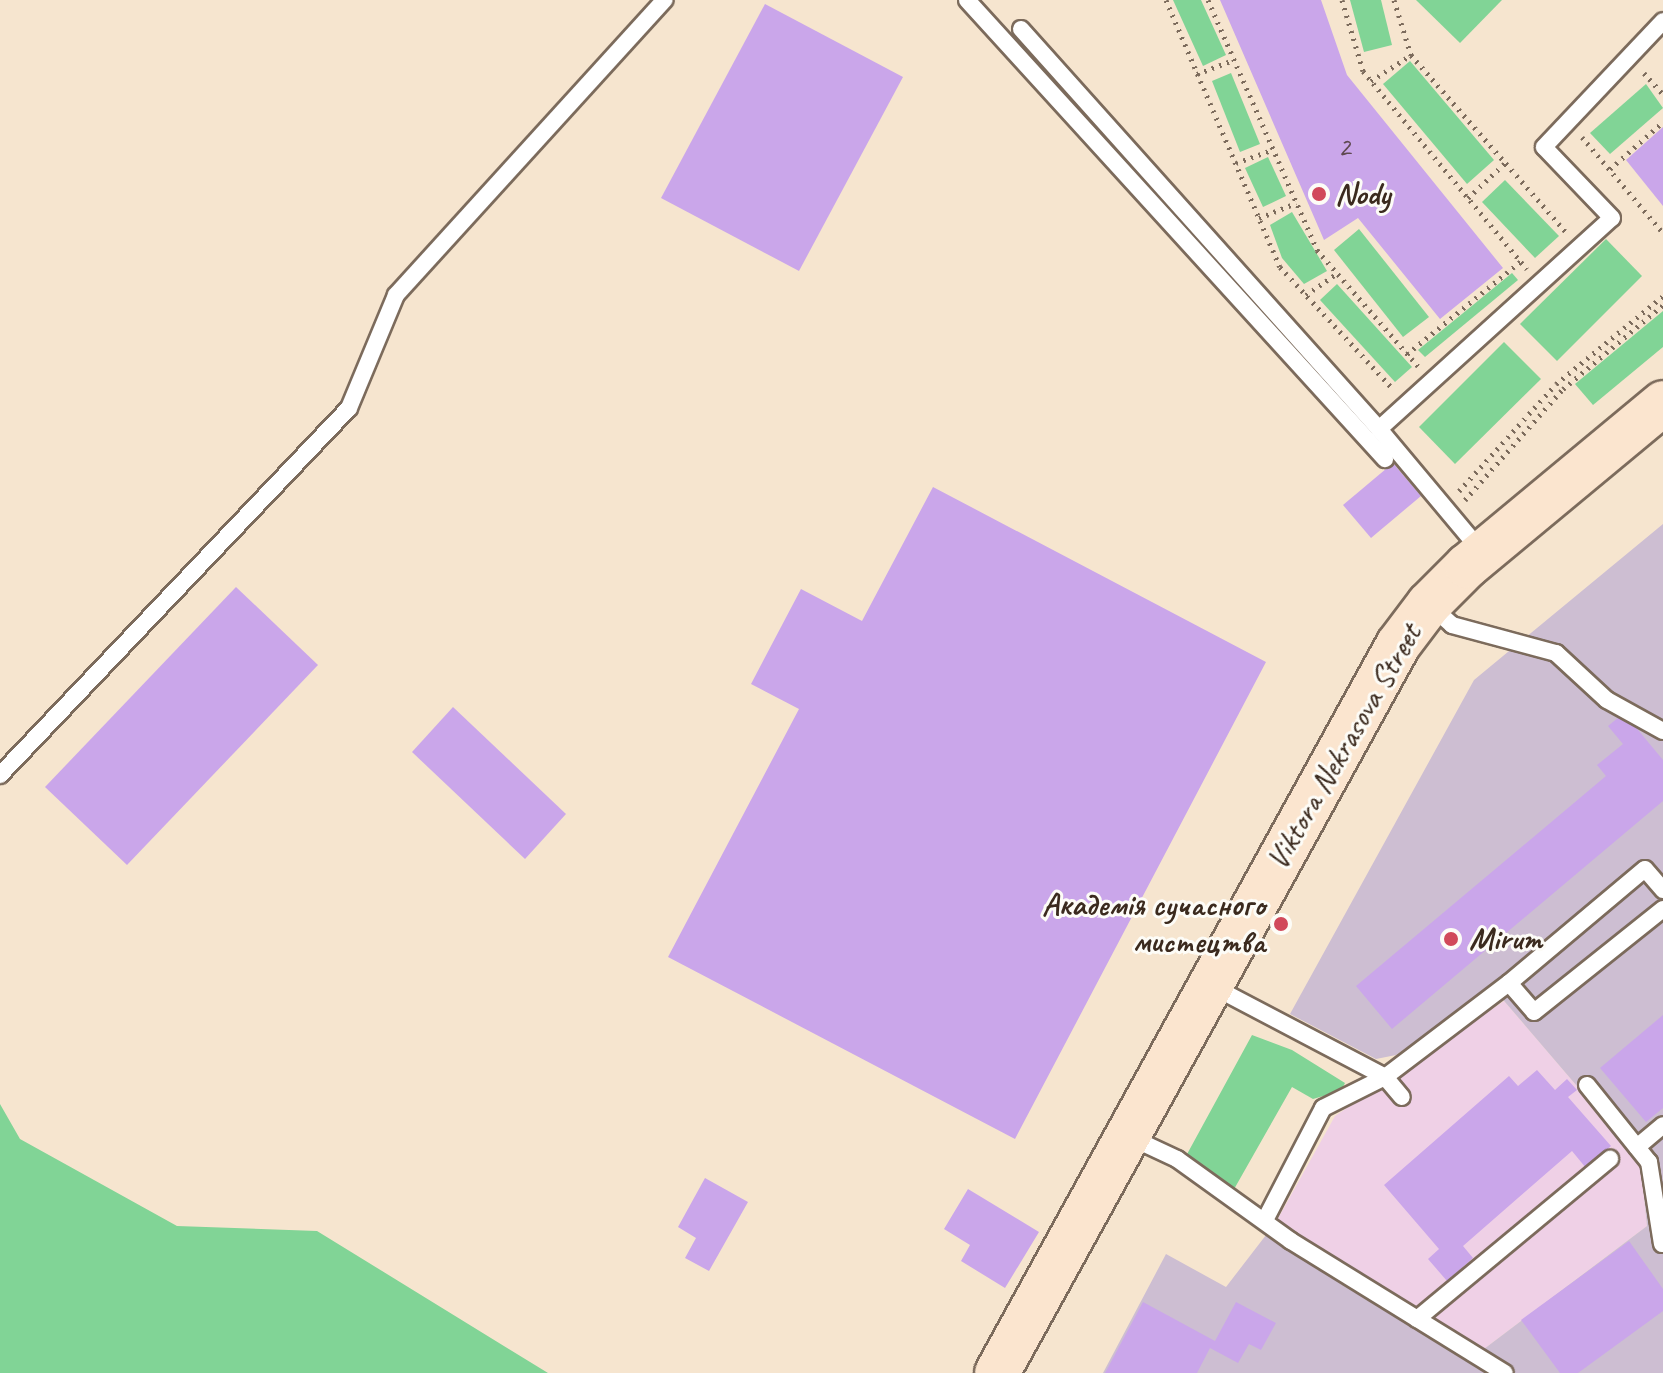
<!DOCTYPE html>
<html>
<head>
<meta charset="utf-8">
<style>
	body { margin:0 }
	#map { position:relative; width:1663px; height:1373px; overflow:hidden; background:#f6e5cf; font-family:Caveat,sans-serif }
	div>[style] { position:absolute }
	.built>* { inset:0; background:#efd0e6 }
	.industrial>* { inset:0; background:#cdbed2 }
	.green>* { inset:0; background:#81d496 }
	.building>* { inset:0; background:#caa6ea }
	.path>* { height:5px; margin-top:-2.5px; transform-origin:0; background:repeating-linear-gradient(90deg,#7c6b5c 0 2px,transparent 0 8px) }
	.roads { filter:drop-shadow(2px 0 #7c6b5c) drop-shadow(-2px 0 #7c6b5c) drop-shadow(0 2px #7c6b5c) drop-shadow(0 -2px #7c6b5c) }
	.service>* { height:16px; margin:-8px; padding:0 8px; transform-origin:8px; border-radius:8px; background:#fff }
	.secondary>* { height:44px; margin:-22px; padding:0 22px; transform-origin:22px; border-radius:22px; background:#fbe5cf }
	.dots>* { width:22px; height:22px; translate:-50% -50%; box-sizing:border-box; border:4px solid #fdfcf7; border-radius:50% }
	span { translate:-50% -50%; white-space:nowrap; text-align:center; line-height:1.15; -webkit-text-stroke:6px #fdfcf7; paint-order:stroke }
	.number-label { font-size:28px; color:#5f4951 }
	.number-label span { -webkit-text-stroke-width:0 }
	.poi-label { font-size:32px; color:#3b2a1e; font-weight:700 }
	.left { translate:0 -50%; text-align:left }
	.right { translate:-100% -50%; text-align:right }
	.street-label { font-size:32px; color:#3b2a1e }
</style>
</head>
<body>
<div id="map">
	<div class="built">
		<i style="clip-path:polygon(1504px 1001px,1606px 1120px,1641px 1168px,1647px 1226px,1480px 1352px,1276px 1222px,1335px 1116px)"></i>
	</div>
	<div class="industrial">
		<i style="clip-path:polygon(1663px 524px,1663px 1373px,1103px 1373px,1166px 1254px,1226px 1287px,1276px 1222px,1480px 1352px,1647px 1226px,1641px 1168px,1606px 1120px,1493px 988px,1396px 1055px,1376px 1059px,1290px 1014px,1474px 680px)"></i>
	</div>
	<div class="green">
		<i style="clip-path:polygon(1173px 0,1201px 0,1226px 55px,1203px 66px)"></i>
		<i style="clip-path:polygon(1350px 0,1381px 0,1392px 45px,1364px 52px)"></i>
		<i style="clip-path:polygon(1416px 0,1502px 0,1460px 43px)"></i>
		<i style="clip-path:polygon(1410px 61px,1494px 160px,1467px 184px,1383px 84px)"></i>
		<i style="clip-path:polygon(1231px 73px,1260px 144px,1240px 152px,1212px 81px)"></i>
		<i style="clip-path:polygon(1646px 84px,1663px 108px,1610px 154px,1590px 133px)"></i>
		<i style="clip-path:polygon(1268px 157px,1286px 196px,1263px 207px,1245px 168px)"></i>
		<i style="clip-path:polygon(1505px 180px,1559px 236px,1535px 258px,1482px 202px)"></i>
		<i style="clip-path:polygon(1292px 212px,1327px 271px,1304px 284px,1282px 258px,1270px 225px)"></i>
		<i style="clip-path:polygon(1359px 229px,1429px 317px,1403px 337px,1334px 250px)"></i>
		<i style="clip-path:polygon(1606px 239px,1642px 276px,1557px 361px,1520px 324px)"></i>
		<i style="clip-path:polygon(1512px 273px,1518px 280px,1425px 357px,1418px 350px)"></i>
		<i style="clip-path:polygon(1337px 284px,1412px 367px,1395px 382px,1320px 300px)"></i>
		<i style="clip-path:polygon(1663px 311px,1663px 347px,1593px 405px,1575px 384px)"></i>
		<i style="clip-path:polygon(1504px 342px,1541px 379px,1455px 464px,1419px 427px)"></i>
		<i style="clip-path:polygon(1252px 1035px,1292px 1050px,1345px 1083px,1341px 1091px,1313px 1099px,1292px 1087px,1233px 1191px,1186px 1156px)"></i>
		<i style="clip-path:polygon(0 1104px,20px 1139px,177px 1226px,317px 1231px,548px 1373px,0 1373px)"></i>
	</div>
	<div class="building">
		<i style="clip-path:polygon(1220px 0,1321px 0,1347px 75px,1503px 268px,1440px 319px,1358px 218px,1324px 240px)"></i>
		<i style="clip-path:polygon(765px 4px,903px 77px,799px 271px,661px 198px)"></i>
		<i style="clip-path:polygon(1663px 127px,1663px 206px,1626px 160px)"></i>
		<i style="clip-path:polygon(1393px 463px,1421px 496px,1371px 538px,1343px 505px)"></i>
		<i style="clip-path:polygon(933px 487px,1266px 662px,1015px 1139px,668px 957px,799px 709px,751px 684px,801px 589px,862px 621px)"></i>
		<i style="clip-path:polygon(236px 587px,318px 665px,127px 865px,45px 787px)"></i>
		<i style="clip-path:polygon(453px 707px,566px 814px,525px 859px,412px 752px)"></i>
		<i style="clip-path:polygon(1624px 713px,1663px 760px,1663px 801px,1392px 1029px,1356px 986px,1606px 776px,1597px 765px,1623px 744px,1608px 726px)"></i>
		<i style="clip-path:polygon(1663px 1015px,1663px 1108px,1646px 1122px,1600px 1068px)"></i>
		<i style="clip-path:polygon(1537px 1070px,1555px 1090px,1567px 1079px,1577px 1090px,1568px 1097px,1611px 1146px,1586px 1168px,1572px 1151px,1463px 1246px,1473px 1258px,1447px 1281px,1428px 1259px,1439px 1249px,1384px 1185px,1509px 1076px,1518px 1086px)"></i>
		<i style="clip-path:polygon(705px 1178px,748px 1202px,709px 1271px,685px 1258px,696px 1238px,678px 1227px)"></i>
		<i style="clip-path:polygon(968px 1189px,1039px 1232px,1005px 1288px,961px 1261px,970px 1245px,944px 1229px)"></i>
		<i style="clip-path:polygon(1629px 1241px,1663px 1289px,1663px 1311px,1578px 1373px,1560px 1373px,1521px 1320px)"></i>
		<i style="clip-path:polygon(1143px 1302px,1215px 1341px,1236px 1302px,1276px 1323px,1261px 1350px,1249px 1344px,1238px 1363px,1210px 1348px,1197px 1373px,1105px 1373px)"></i>
	</div>
	<div class="path">
		<i style="left:1166px;top:0;width:290px;rotate:66.9deg"></i>
		<i style="left:1280px;top:267px;width:166px;rotate:47.2deg"></i>
		<i style="left:1208px;top:0;width:273px;rotate:66.4deg"></i>
		<i style="left:1317px;top:250px;width:154px;rotate:49deg"></i>
		<i style="left:1342px;top:0;width:74px;rotate:73.5deg"></i>
		<i style="left:1363px;top:71px;width:257px;rotate:50.4deg"></i>
		<i style="left:1394px;top:0;width:58px;rotate:72.8deg"></i>
		<i style="left:1411px;top:55px;width:234px;rotate:48.8deg"></i>
		<i style="left:1644px;top:73px;width:28px;rotate:48deg"></i>
		<i style="left:1197px;top:74px;width:40px;rotate:-21deg"></i>
		<i style="left:1371px;top:81px;width:48px;rotate:-33deg"></i>
		<i style="left:1582px;top:137px;width:126px;rotate:49.8deg"></i>
		<i style="left:1236px;top:163px;width:38px;rotate:-20deg"></i>
		<i style="left:1610px;top:169px;width:71px;rotate:-41.6deg"></i>
		<i style="left:1468px;top:198px;width:51px;rotate:-43.4deg"></i>
		<i style="left:1259px;top:218px;width:40px;rotate:-22deg"></i>
		<i style="left:1306px;top:295px;width:38px;rotate:-35deg"></i>
		<i style="left:1407px;top:354px;width:147px;rotate:-39.2deg"></i>
		<i style="left:1459px;top:491px;width:144px;rotate:-47.8deg"></i>
		<i style="left:1556px;top:384px;width:139px;rotate:-39.4deg"></i>
		<i style="left:1465px;top:500px;width:148px;rotate:-48.6deg"></i>
		<i style="left:1563px;top:389px;width:131px;rotate:-40deg"></i>
	</div>
	<div class="roads">
		<div class="service">
			<i style="left:967px;top:0;width:621px;rotate:47.68deg"></i>
			<i style="left:1021px;top:29px;width:537px;rotate:48.17deg"></i>
			<i style="left:1379px;top:429px;width:160px;rotate:50.1deg"></i>
			<i style="left:1379px;top:429px;width:314px;rotate:-42.2deg"></i>
			<i style="left:1612px;top:218px;width:98px;rotate:-133.8deg"></i>
			<i style="left:1544px;top:147px;width:173px;rotate:-46.6deg"></i>
			<i style="left:1430px;top:605px;width:30px;rotate:42deg"></i>
			<i style="left:1452px;top:625px;width:108px;rotate:15.1deg"></i>
			<i style="left:1556px;top:653px;width:69px;rotate:42.7deg"></i>
			<i style="left:1607px;top:700px;width:64px;rotate:29deg"></i>
			<i style="left:0;top:775px;width:506px;rotate:-46.44deg"></i>
			<i style="left:349px;top:408px;width:122px;rotate:-67.4deg"></i>
			<i style="left:396px;top:295px;width:399px;rotate:-47.7deg"></i>
			<i style="left:1509px;top:983px;width:38px;rotate:49deg"></i>
			<i style="left:1534px;top:1012px;width:165px;rotate:-38.6deg"></i>
			<i style="left:1212px;top:986px;width:195px;rotate:27.7deg"></i>
			<i style="left:1385px;top:1077px;width:156px;rotate:-37.2deg"></i>
			<i style="left:1509px;top:983px;width:177px;rotate:-40deg"></i>
			<i style="left:1645px;top:869px;width:28px;rotate:49deg"></i>
			<i style="left:1587px;top:1085px;width:99px;rotate:51.2deg"></i>
			<i style="left:1649px;top:1162px;width:83px;rotate:81deg"></i>
			<i style="left:1130px;top:1137px;width:52px;rotate:25.1deg"></i>
			<i style="left:1177px;top:1159px;width:140px;rotate:35.7deg"></i>
			<i style="left:1291px;top:1241px;width:251px;rotate:31.7deg"></i>
			<i style="left:1637px;top:1147px;width:34px;rotate:-40deg"></i>
			<i style="left:1265px;top:1220px;width:126px;rotate:-62.6deg"></i>
			<i style="left:1323px;top:1108px;width:69px;rotate:-26.6deg"></i>
			<i style="left:1385px;top:1077px;width:26px;rotate:50deg"></i>
			<i style="left:1417px;top:1319px;width:251px;rotate:-39.7deg"></i>
		</div>
		<div class="secondary">
			<i style="left:997px;top:1373px;width:831px;rotate:-61.15deg"></i>
			<i style="left:1398px;top:645px;width:51px;rotate:-52.9deg"></i>
			<i style="left:1429px;top:604px;width:54px;rotate:-45deg"></i>
			<i style="left:1467px;top:566px;width:255px;rotate:-39.7deg"></i>
		</div>
	</div>
	<div class="dots">
		<i style="left:1319px;top:194px;background:#d1495b"></i>
		<i style="left:1281px;top:924px;background:#d1495b"></i>
		<i style="left:1451px;top:939px;background:#d1495b"></i>
	</div>
	<div class="number-label">
		<span style="left:1344px;top:147px">2</span>
	</div>
	<div class="poi-label">
		<span class="left" style="left:1335px;top:194px">Nody</span>
		<span class="right" style="left:1265px;top:924px">Академія сучасного<br>мистецтва</span>
		<span class="left" style="left:1469px;top:939px">Mirum</span>
	</div>
	<div class="street-label">
		<span style="left:1344px;top:747px;rotate:-60deg">Viktora Nekrasova Street</span>
	</div>
</div>
</body>
</html>
